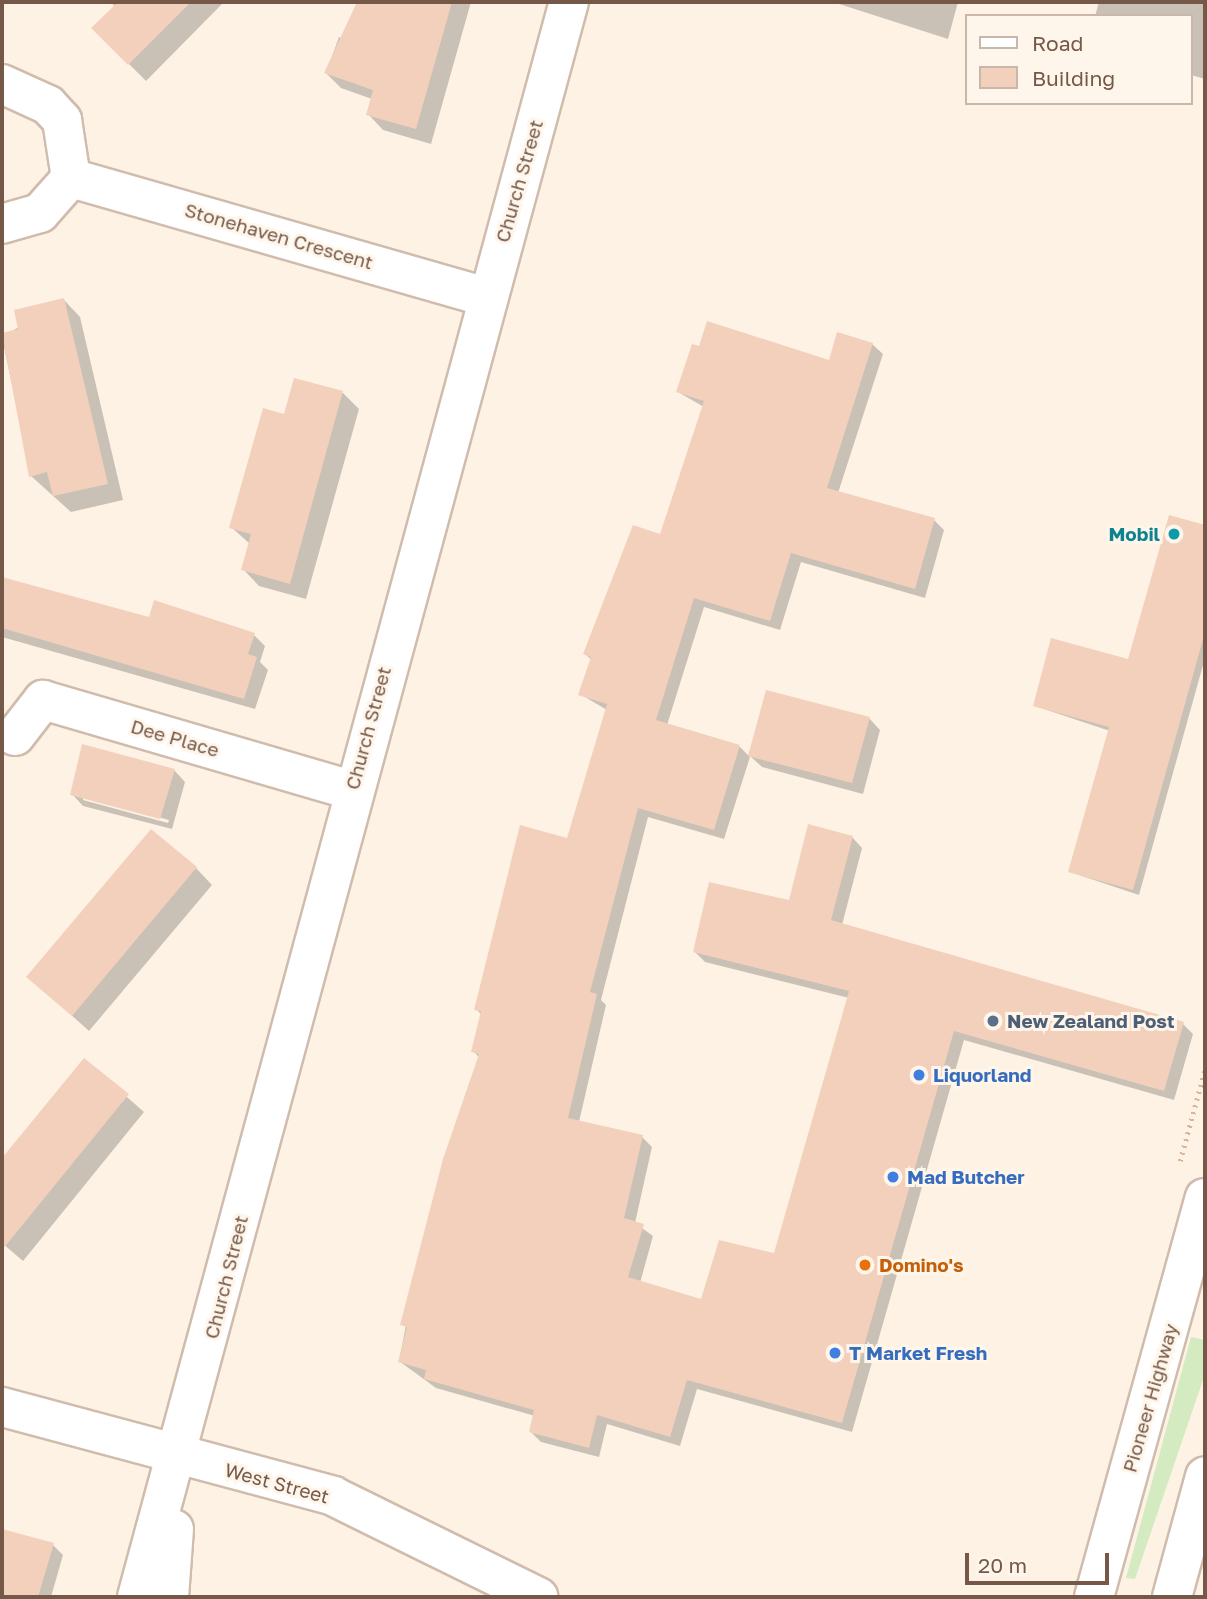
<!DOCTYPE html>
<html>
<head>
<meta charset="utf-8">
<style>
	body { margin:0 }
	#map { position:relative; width:1207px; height:1599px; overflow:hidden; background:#fdf2e4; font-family:"Golos Text",sans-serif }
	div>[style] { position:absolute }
	.green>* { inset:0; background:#d4ebc2 }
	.shadow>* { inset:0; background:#0003 }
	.building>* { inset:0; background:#f3d0bb }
	.path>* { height:4.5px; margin-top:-2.25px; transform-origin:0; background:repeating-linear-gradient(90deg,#d8b39e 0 2px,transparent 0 7px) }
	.roads { filter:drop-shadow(2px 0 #d0bcad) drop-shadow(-2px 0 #d0bcad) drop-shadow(0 2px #d0bcad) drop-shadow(0 -2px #d0bcad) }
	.minor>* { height:38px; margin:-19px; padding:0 19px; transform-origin:19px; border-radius:19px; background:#fff }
	.secondary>* { height:38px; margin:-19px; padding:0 19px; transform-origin:19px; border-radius:19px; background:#fff }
	.dots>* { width:19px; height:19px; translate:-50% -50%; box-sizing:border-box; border:4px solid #fff6eb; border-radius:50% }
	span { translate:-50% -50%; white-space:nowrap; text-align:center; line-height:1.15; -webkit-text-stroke:6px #fff6eb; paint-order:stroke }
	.street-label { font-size:19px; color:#765849 }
	.culture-label { font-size:19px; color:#0d838f; font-weight:700 }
	.right { translate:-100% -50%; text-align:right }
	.service-label { font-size:19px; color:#4e5e75; font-weight:700 }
	.left { translate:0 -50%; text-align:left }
	.shop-label { font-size:19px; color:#366cbe; font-weight:700 }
	.food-label { font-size:19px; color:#c56008; font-weight:700 }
	.frame { position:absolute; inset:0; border:4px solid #765849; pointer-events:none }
	.legend { position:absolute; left:965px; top:14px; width:228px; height:91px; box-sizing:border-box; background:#fff6eb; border:2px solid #c8b7aa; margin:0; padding:9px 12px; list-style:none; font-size:21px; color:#765849 }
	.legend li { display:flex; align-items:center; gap:14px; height:35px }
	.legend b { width:35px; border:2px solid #c8b7aa }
	.scale { position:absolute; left:965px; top:1553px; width:144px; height:32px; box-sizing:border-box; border:4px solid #765849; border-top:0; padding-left:9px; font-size:21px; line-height:24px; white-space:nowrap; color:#765849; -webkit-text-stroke:5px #fff6eb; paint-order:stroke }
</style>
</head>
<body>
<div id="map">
	<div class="green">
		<i style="clip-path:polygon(1191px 1337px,1205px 1340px,1205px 1374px,1135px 1579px,1126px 1578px)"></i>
	</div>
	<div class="shadow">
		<i style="clip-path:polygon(111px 2px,224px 2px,146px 81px,93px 28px,115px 7px)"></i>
		<i style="clip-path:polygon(358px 2px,471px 2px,431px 144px,383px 130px,368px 114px,372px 99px,341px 88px,326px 73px,339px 37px,346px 40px)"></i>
		<i style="clip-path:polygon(833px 2px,958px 2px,948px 39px)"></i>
		<i style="clip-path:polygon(1099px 2px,1205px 2px,1205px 79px,1191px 75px,1191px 16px,1095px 16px)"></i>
		<i style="clip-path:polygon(64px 300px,80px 317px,123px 500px,71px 512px,31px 476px,2px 337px)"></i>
		<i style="clip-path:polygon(872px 344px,883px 354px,838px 493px,934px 520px,944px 530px,925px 598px,801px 562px,780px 630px,704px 607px,667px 725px,740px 747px,750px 757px,724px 839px,648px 817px,601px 1000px,606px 1005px,579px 1122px,642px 1137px,652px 1147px,635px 1223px,653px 1236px,640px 1283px,702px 1302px,775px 1255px,849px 998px,705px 962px,695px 952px,791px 902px,852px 837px,862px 848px,842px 925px,1183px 1024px,1193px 1034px,1174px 1100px,964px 1040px,852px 1432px,697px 1389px,680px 1446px,607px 1424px,599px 1457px,541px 1442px,531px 1432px,535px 1416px,436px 1388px,399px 1361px,422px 1243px,480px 1058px,473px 1051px,482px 1015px,476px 1009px,568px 840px,607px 710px,580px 694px,592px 660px,585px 654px,661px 536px,704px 407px,678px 392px,830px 363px)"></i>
		<i style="clip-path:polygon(343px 393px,359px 409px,306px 599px,259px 586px,243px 569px,250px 544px,231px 527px,285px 416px)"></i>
		<i style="clip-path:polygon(1170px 517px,1205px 526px,1205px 658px,1139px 895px,1070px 872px,1110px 731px,1035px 706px,1130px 661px)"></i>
		<i style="clip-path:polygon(2px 579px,150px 619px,254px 635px,265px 646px,260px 662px,268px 670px,255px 709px,2px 637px)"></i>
		<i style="clip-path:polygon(869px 718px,880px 730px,863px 794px,762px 767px,750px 756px)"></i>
		<i style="clip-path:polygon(evenodd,174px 770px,185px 782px,172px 829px,83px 806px,72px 794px,174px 770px,83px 796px,169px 820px,168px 823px,83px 800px,83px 796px)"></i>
		<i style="clip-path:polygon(196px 868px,212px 885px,89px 1031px,29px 977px)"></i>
		<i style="clip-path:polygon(85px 1060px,144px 1112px,23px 1261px,2px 1243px,2px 1161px)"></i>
		<i style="clip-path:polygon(2px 1531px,53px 1545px,63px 1555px,51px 1597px,2px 1597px)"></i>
	</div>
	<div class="building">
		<i style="clip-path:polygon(118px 2px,191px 2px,128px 65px,91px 28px)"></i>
		<i style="clip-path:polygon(357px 2px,452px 2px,416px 129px,366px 115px,373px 90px,324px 73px)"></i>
		<i style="clip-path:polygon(64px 298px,108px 484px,53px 496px,47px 472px,29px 477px,2px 333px,18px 329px,14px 310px)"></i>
		<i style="clip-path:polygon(707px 321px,829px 360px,837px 332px,873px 343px,827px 488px,935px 518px,915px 589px,791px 553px,770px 621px,694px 598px,656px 720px,740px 745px,714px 830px,638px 808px,590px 992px,597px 994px,568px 1118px,643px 1135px,624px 1218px,644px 1224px,628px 1277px,701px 1299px,719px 1240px,774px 1253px,849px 991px,693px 952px,709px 882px,789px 900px,808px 824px,853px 836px,831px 920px,1184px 1022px,1164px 1091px,954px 1031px,842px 1423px,687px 1380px,670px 1437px,597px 1415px,589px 1448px,529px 1432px,534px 1410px,424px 1379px,426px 1370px,398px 1362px,407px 1327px,400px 1325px,443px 1159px,479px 1054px,471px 1052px,481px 1011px,474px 1010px,520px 825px,567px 838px,607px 704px,578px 695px,591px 657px,583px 654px,633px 525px,660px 534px,704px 401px,676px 392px,692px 344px,699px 346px)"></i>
		<i style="clip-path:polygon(294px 378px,343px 391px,290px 584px,241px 570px,251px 534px,229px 528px,263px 408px,284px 414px)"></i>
		<i style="clip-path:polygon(1169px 515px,1205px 525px,1205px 632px,1133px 890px,1068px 872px,1109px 727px,1033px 706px,1051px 638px,1128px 659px)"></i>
		<i style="clip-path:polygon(2px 577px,149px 617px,154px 600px,255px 633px,248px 654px,257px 657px,244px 699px,2px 628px)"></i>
		<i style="clip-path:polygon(766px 690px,870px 717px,852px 783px,748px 756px)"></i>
		<i style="clip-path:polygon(82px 744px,175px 769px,160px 819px,70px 795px)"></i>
		<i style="clip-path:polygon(151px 829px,197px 867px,72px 1016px,26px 977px)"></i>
		<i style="clip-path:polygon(84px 1058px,129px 1094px,2px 1250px,2px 1158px)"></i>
		<i style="clip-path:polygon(2px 1529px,54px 1543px,38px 1597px,2px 1597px)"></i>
	</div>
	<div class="path">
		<i style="left:1180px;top:1161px;width:95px;rotate:-74.8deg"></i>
	</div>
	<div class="roads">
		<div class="minor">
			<i style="left:2px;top:84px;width:51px;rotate:24.5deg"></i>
			<i style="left:48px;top:105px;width:21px;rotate:47deg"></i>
			<i style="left:62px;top:120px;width:59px;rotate:81.2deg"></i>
			<i style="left:71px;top:178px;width:47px;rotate:131.5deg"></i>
			<i style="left:40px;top:213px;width:40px;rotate:164deg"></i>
			<i style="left:71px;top:178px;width:433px;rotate:16deg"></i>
			<i style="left:15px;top:736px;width:46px;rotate:-52.1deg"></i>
			<i style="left:43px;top:700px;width:321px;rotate:16.3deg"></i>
			<i style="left:2px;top:1407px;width:343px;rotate:15deg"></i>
			<i style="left:333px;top:1496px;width:229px;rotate:26.2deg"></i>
			<i style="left:137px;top:1597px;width:1652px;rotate:-74.85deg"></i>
			<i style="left:169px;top:1597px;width:68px;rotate:-85.8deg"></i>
		</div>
		<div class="secondary">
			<i style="left:1094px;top:1597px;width:414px;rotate:-74.5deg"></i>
			<i style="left:1172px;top:1597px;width:125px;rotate:-74.7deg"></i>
		</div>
	</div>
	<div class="dots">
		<i style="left:1174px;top:534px;background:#0f9aa8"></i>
		<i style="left:993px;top:1021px;background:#5c6f8a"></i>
		<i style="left:919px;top:1075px;background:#3f7fe0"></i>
		<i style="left:893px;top:1177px;background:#3f7fe0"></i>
		<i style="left:865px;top:1265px;background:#e8710a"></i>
		<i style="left:835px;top:1353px;background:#3f7fe0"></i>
	</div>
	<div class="street-label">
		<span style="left:519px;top:181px;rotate:-74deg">Church Street</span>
		<span style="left:279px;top:236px;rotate:16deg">Stonehaven Crescent</span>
		<span style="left:368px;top:728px;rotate:-75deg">Church Street</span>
		<span style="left:175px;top:738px;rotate:16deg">Dee Place</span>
		<span style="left:226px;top:1277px;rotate:-76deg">Church Street</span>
		<span style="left:1150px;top:1398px;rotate:-74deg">Pioneer Highway</span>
		<span style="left:277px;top:1483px;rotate:15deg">West Street</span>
	</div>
	<div class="culture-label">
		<span class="right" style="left:1160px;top:534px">Mobil</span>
	</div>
	<div class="service-label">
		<span class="left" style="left:1007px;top:1021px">New Zealand Post</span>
	</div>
	<div class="shop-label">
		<span class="left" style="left:933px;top:1075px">Liquorland</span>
		<span class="left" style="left:907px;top:1177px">Mad Butcher</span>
		<span class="left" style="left:849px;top:1353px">T Market Fresh</span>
	</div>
	<div class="food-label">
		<span class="left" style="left:879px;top:1265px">Domino's</span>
	</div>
	<div class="frame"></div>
	<ul class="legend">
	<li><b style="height:9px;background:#fff"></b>Road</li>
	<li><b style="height:19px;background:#f3d0bb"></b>Building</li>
	</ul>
	<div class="scale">20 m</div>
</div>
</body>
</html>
